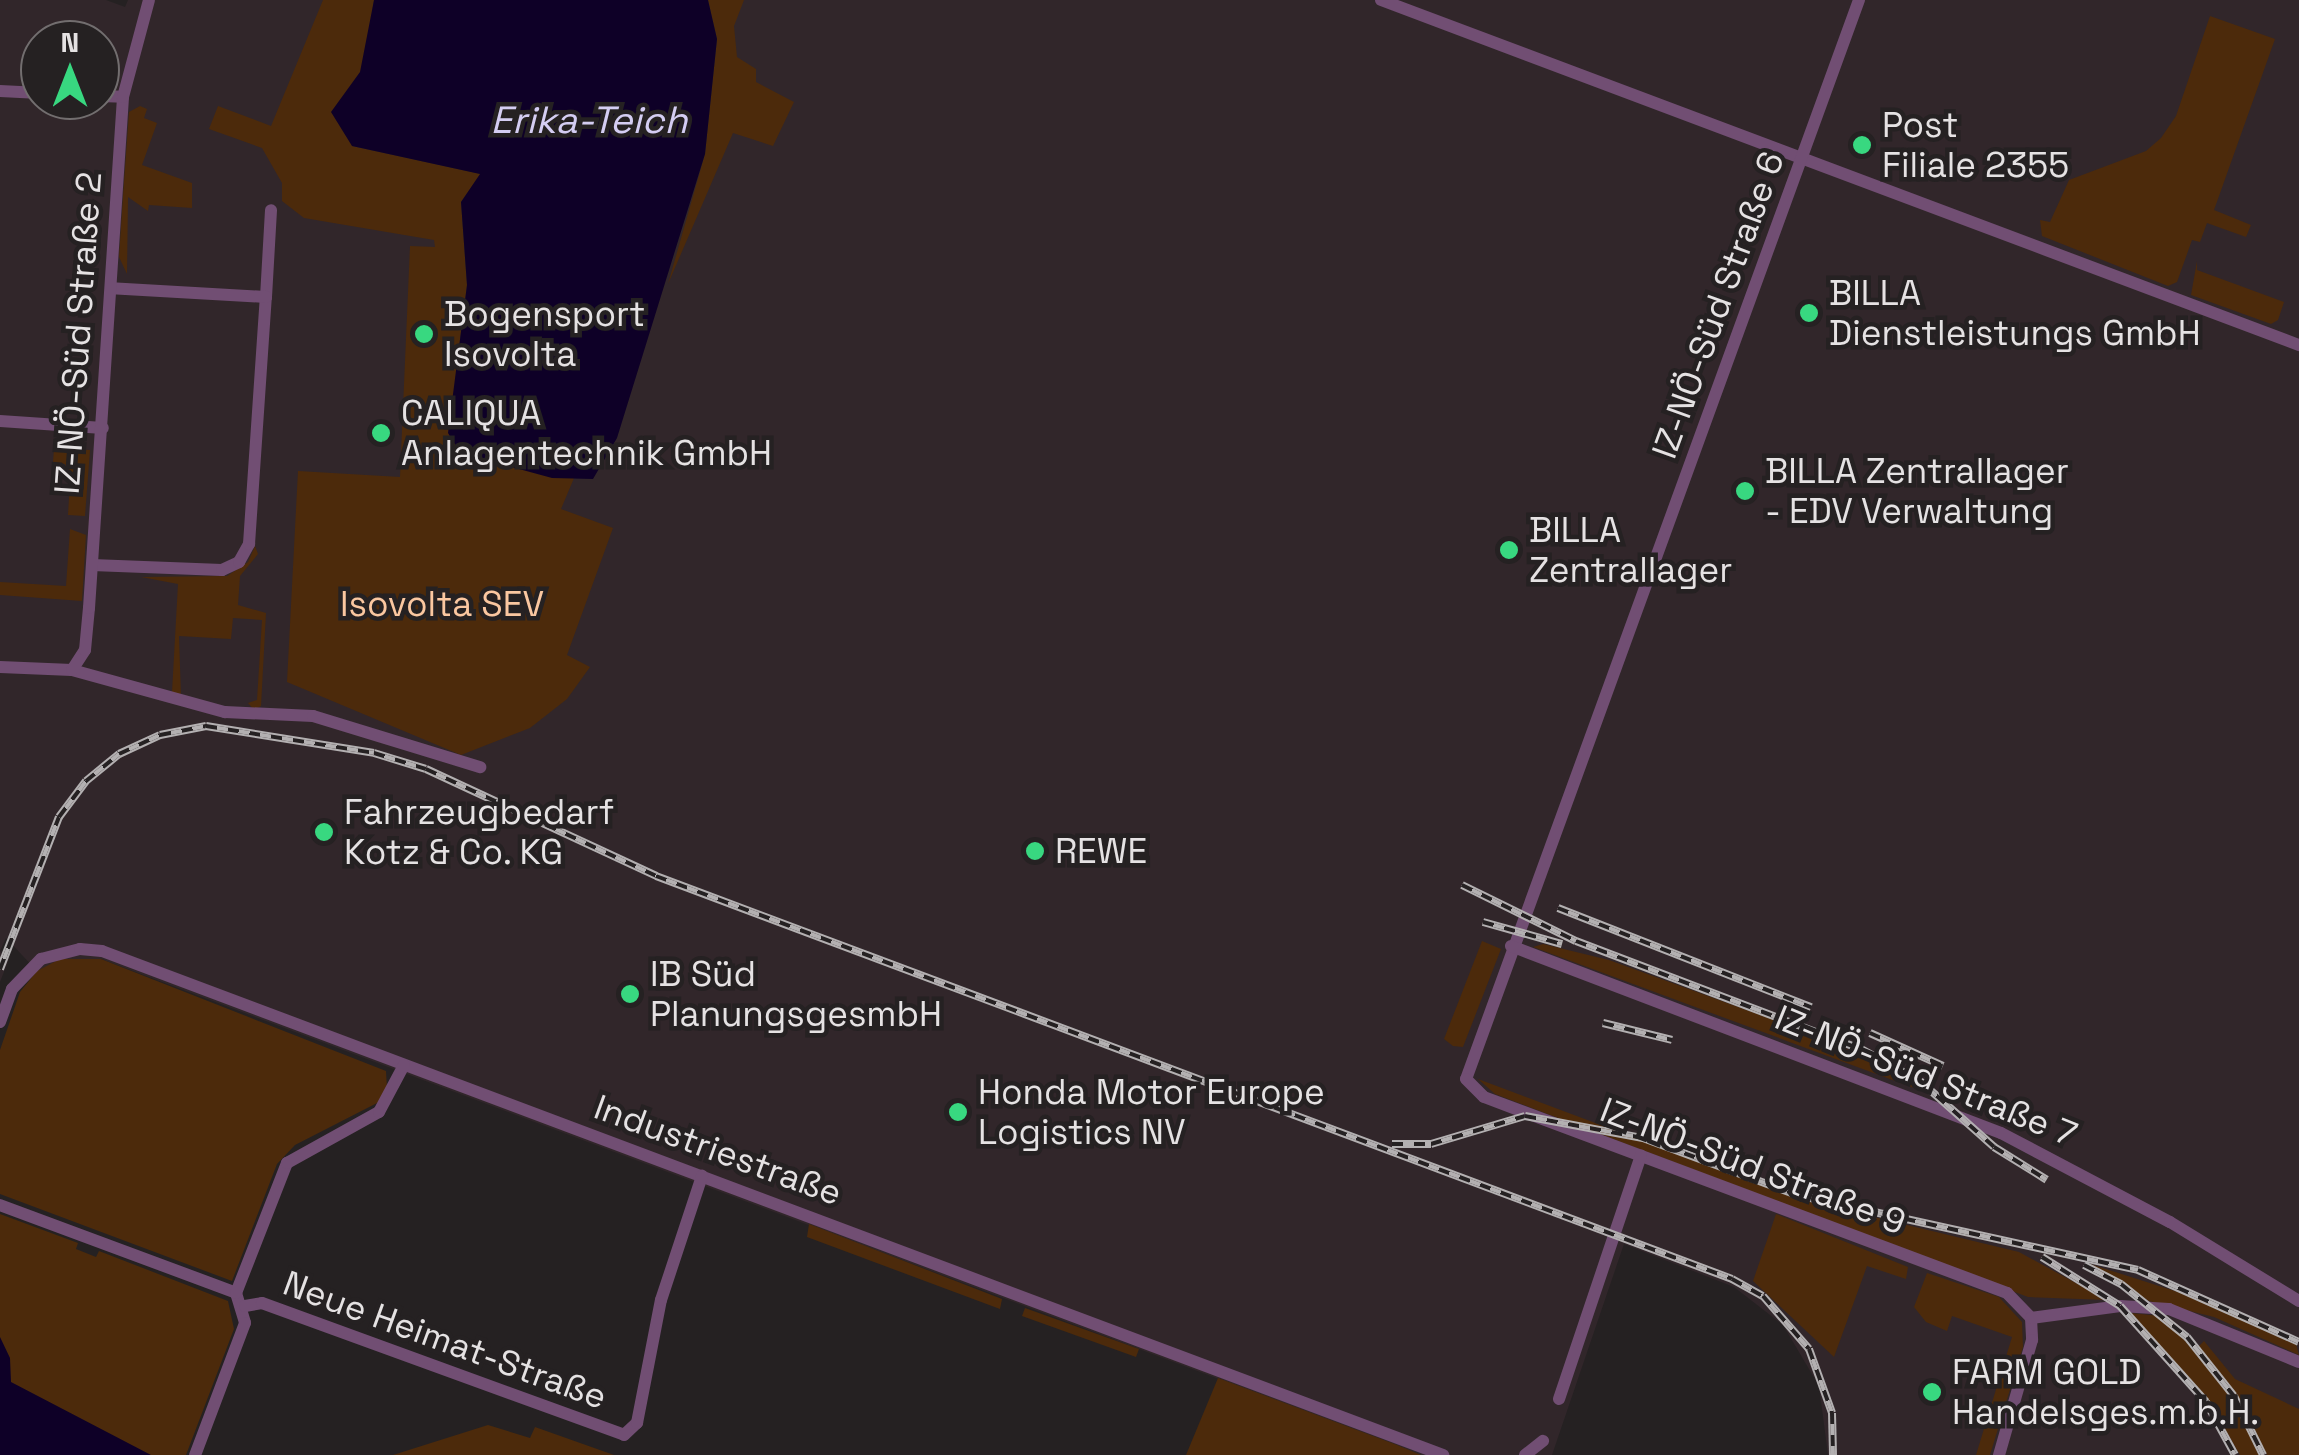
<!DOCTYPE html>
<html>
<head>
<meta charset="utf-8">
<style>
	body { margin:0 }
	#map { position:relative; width:2299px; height:1455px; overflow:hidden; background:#252122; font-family:"Space Grotesk",sans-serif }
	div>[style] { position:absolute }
	.built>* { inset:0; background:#31262a }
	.green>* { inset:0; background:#4c2a0b }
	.water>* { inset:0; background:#0e0027 }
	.street>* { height:12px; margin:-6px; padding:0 6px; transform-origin:6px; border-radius:6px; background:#714e73 }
	.rail>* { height:8px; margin-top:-4px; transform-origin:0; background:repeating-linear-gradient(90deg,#252122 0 11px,#b3b0b1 0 22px); box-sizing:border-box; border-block:2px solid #b3b0b1 }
	.dots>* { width:28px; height:28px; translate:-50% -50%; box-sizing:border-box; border:5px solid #252122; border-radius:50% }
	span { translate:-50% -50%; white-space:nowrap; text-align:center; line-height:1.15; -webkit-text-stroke:9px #252122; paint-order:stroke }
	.poi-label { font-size:35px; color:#e5e2e3 }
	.left { translate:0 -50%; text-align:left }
	.street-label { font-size:35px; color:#e5e2e3 }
	.park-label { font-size:35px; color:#fac7a0 }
	.water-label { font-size:38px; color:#d4cdf2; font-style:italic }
	.north { position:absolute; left:20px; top:20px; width:100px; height:100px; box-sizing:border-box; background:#252122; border:2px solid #726e6f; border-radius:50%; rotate:0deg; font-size:28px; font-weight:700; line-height:40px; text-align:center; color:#e5e2e3 }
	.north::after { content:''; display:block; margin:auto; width:35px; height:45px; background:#38d880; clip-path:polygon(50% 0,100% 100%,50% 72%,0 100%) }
</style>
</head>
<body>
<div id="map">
	<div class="built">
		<i style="clip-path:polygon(evenodd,0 0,106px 0,125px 7px,128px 0,2299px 0,2299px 1455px,1828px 1455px,1819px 1386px,1783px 1325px,1734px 1287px,1624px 1244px,1552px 1455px,1421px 1455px,101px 959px,37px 971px,6px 938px,0 951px,9px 959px,0 982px,0 0,40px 40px,100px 40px,100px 100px,40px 100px,40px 40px)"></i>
	</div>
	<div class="green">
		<i style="clip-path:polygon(323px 0,374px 0,352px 146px,481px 174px,461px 202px,467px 285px,457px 363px,611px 390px,561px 509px,613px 528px,567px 655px,590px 667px,567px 699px,530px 728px,461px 755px,287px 682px,298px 471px,400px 477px,410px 246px,435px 247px,434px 240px,304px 218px,282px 201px,282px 183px,262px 148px,209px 129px,218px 106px,271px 126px)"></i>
		<i style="clip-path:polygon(708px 0,744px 0,734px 26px,737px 57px,756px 69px,756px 82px,794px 102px,773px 146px,733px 133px,668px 284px,705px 154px,717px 39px)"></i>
		<i style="clip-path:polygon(2210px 16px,2275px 39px,2214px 210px,2251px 225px,2246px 237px,2207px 223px,2200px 242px,2192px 240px,2177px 282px,2168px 286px,2042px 236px,2040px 220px,2050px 222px,2069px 180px,2146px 151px,2161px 138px,2176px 116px)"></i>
		<i style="clip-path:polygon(140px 106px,147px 109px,144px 118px,157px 123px,142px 165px,192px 183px,192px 208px,149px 205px,148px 211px,128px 197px,127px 274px,119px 257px,124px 182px,129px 112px)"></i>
		<i style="clip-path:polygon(2197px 261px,2197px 270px,2284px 302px,2278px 320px,2271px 324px,2191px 295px)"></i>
		<i style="clip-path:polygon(54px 448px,90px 450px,85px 516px,68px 515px,70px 481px,65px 464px,53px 463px)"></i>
		<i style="clip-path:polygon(70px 529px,86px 535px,82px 601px,0 595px,0 582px,66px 586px)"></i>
		<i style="clip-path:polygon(255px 546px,258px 554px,240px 576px,238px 605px,266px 613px,261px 706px,254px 710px,248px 703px,257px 700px,262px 620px,233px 618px,231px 639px,179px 636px,181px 697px,172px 692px,178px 584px,141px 577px,227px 576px,248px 562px)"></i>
		<i style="clip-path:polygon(1482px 941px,1501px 949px,1463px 1047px,1453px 1046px,1444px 1039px)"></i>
		<i style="clip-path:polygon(1543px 944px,1609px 960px,1807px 1032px,1888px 1067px,1925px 1092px,1533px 947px)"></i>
		<i style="clip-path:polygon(60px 959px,101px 959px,386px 1071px,387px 1088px,379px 1102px,295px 1145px,277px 1164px,232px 1281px,0 1194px,0 1050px,20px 992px,37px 971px)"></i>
		<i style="clip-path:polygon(1478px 1079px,1795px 1198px,2019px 1252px,2107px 1300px,2028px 1297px,1495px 1094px)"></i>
		<i style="clip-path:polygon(0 1214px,78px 1243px,76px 1249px,96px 1257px,99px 1251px,228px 1301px,234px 1329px,186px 1455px,0 1455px)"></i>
		<i style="clip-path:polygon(1776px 1214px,1908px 1267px,1906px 1279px,1867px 1266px,1834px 1357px,1753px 1281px)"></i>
		<i style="clip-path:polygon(809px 1224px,1002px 1299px,1000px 1309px,807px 1237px)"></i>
		<i style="clip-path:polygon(2087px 1263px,2203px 1300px,2296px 1344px,2299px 1355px,2214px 1317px,2149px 1301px)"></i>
		<i style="clip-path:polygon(1927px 1273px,1999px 1297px,2022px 1322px,2023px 1347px,1990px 1455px,1976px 1455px,2012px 1337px,1952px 1316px,1947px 1331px,1926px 1322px,1914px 1307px)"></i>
		<i style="clip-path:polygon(1025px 1308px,1139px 1349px,1136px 1357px,1022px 1316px)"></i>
		<i style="clip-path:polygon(2130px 1313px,2160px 1316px,2182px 1337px,2232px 1398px,2259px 1455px,2240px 1455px,2209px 1401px)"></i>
		<i style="clip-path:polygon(2204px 1341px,2235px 1379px,2299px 1409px,2299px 1455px,2267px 1455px,2236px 1395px,2198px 1347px)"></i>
		<i style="clip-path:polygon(1218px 1378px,1397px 1445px,1421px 1455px,1186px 1455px)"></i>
		<i style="clip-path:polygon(488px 1425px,530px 1438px,535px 1427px,614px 1455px,393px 1455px)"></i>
	</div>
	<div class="water">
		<i style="clip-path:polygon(374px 0,708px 0,717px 39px,705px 154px,617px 438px,593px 479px,552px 478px,460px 453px,448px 433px,467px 285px,461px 202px,480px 174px,352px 146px,331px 112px,360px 72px)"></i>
		<i style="clip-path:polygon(0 1337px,10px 1358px,11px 1382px,151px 1455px,0 1455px)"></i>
	</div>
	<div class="street">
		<i style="left:1381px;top:0;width:981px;rotate:20.6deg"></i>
		<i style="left:1859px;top:0;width:1148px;rotate:110.01deg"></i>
		<i style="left:1466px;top:1079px;width:25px;rotate:45deg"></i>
		<i style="left:1484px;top:1097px;width:559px;rotate:20.54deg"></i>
		<i style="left:2007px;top:1293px;width:35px;rotate:46deg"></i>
		<i style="left:2031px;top:1318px;width:22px;rotate:87deg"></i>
		<i style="left:2032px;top:1340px;width:120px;rotate:106deg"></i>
		<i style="left:0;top:91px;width:40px;rotate:2.9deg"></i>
		<i style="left:100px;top:96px;width:23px;rotate:2deg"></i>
		<i style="left:266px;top:297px;width:87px;rotate:-86.7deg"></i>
		<i style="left:0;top:421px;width:103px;rotate:3.9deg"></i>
		<i style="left:92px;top:565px;width:130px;rotate:2.2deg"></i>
		<i style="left:222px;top:570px;width:19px;rotate:-25deg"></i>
		<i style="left:239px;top:562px;width:21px;rotate:-61deg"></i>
		<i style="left:249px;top:544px;width:248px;rotate:-86.1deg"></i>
		<i style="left:266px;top:297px;width:154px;rotate:-176.7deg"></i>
		<i style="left:0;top:667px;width:72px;rotate:2.4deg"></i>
		<i style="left:72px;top:670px;width:159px;rotate:15.4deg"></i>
		<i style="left:225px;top:712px;width:88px;rotate:2.6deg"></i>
		<i style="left:313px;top:716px;width:175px;rotate:17deg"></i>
		<i style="left:72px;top:670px;width:24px;rotate:-57deg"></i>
		<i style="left:85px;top:650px;width:42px;rotate:-84.6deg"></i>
		<i style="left:89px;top:608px;width:512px;rotate:-86.19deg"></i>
		<i style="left:123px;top:97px;width:100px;rotate:-75deg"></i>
		<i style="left:1511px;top:946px;width:524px;rotate:20.89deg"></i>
		<i style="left:2001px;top:1133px;width:191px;rotate:27.8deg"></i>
		<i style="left:2170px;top:1222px;width:151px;rotate:31.5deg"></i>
		<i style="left:0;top:1022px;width:35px;rotate:-70deg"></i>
		<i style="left:12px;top:989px;width:42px;rotate:-46deg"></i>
		<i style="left:41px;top:959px;width:40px;rotate:-14.4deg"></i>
		<i style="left:80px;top:949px;width:22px;rotate:5deg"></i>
		<i style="left:102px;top:951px;width:1433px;rotate:20.6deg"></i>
		<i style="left:0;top:1205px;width:252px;rotate:20.4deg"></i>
		<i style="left:236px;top:1293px;width:31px;rotate:73deg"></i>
		<i style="left:245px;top:1323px;width:141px;rotate:110.7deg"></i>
		<i style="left:236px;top:1293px;width:140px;rotate:-68.6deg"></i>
		<i style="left:287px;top:1163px;width:105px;rotate:-29deg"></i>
		<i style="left:379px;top:1112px;width:53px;rotate:-62deg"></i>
		<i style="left:245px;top:1306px;width:17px;rotate:-10deg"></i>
		<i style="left:262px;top:1303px;width:385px;rotate:20deg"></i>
		<i style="left:624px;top:1435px;width:18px;rotate:-43deg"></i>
		<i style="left:637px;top:1423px;width:125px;rotate:-79deg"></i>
		<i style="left:661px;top:1300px;width:131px;rotate:-71.7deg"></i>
		<i style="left:2031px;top:1318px;width:90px;rotate:-7.7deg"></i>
		<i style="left:2120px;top:1306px;width:49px;rotate:3.5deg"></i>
		<i style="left:2169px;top:1309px;width:140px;rotate:22.2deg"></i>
		<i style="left:1559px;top:1399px;width:257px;rotate:-71.4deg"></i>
		<i style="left:1525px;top:1455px;width:23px;rotate:-38deg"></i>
	</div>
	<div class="rail">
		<i style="left:1462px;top:885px;width:127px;rotate:26.2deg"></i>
		<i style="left:1576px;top:941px;width:305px;rotate:20.8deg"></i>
		<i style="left:1861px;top:1049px;width:67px;rotate:28.5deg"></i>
		<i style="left:1920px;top:1081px;width:99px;rotate:41.7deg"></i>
		<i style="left:1994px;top:1147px;width:62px;rotate:31.9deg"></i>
		<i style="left:1558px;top:908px;width:272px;rotate:21.4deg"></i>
		<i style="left:1483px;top:922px;width:82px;rotate:15.6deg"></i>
		<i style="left:0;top:969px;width:163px;rotate:-68.8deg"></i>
		<i style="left:59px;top:817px;width:45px;rotate:-53.1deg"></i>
		<i style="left:86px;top:781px;width:43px;rotate:-39.3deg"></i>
		<i style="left:119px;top:754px;width:45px;rotate:-24.9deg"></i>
		<i style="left:160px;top:735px;width:47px;rotate:-11.1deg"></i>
		<i style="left:206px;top:726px;width:170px;rotate:9.1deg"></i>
		<i style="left:374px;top:753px;width:54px;rotate:17.1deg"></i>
		<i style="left:426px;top:769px;width:254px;rotate:24.9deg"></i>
		<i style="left:656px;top:876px;width:1149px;rotate:20.53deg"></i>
		<i style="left:1732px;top:1279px;width:35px;rotate:29deg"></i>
		<i style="left:1763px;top:1296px;width:70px;rotate:49deg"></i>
		<i style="left:1809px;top:1349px;width:68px;rotate:70.2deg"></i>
		<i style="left:1832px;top:1413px;width:42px;rotate:88.6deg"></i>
		<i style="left:1603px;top:1023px;width:71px;rotate:13.8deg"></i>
		<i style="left:1870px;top:1033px;width:80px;rotate:24.3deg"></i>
		<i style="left:1392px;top:1144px;width:39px"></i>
		<i style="left:1431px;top:1144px;width:98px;rotate:-16.6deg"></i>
		<i style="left:1525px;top:1116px;width:120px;rotate:10.6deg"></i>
		<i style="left:1643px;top:1138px;width:164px;rotate:20.3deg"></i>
		<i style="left:1797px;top:1195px;width:349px;rotate:12.4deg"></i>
		<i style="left:2138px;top:1270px;width:176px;rotate:24.1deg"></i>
		<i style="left:2042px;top:1257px;width:92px;rotate:32.1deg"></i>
		<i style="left:2120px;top:1306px;width:129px;rotate:48.1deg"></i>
		<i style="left:2206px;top:1402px;width:60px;rotate:61.3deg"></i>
		<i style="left:2084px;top:1265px;width:42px;rotate:27.2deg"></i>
		<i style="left:2121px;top:1284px;width:85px;rotate:38.8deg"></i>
		<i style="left:2187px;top:1337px;width:75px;rotate:51.5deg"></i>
		<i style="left:2234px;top:1396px;width:66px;rotate:63.8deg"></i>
	</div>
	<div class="dots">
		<i style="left:1862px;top:145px;background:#38d880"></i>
		<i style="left:1809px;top:313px;background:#38d880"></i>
		<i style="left:424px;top:334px;background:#38d880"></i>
		<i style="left:381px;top:433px;background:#38d880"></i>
		<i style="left:1745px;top:491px;background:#38d880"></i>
		<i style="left:1509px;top:550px;background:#38d880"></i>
		<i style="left:324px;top:832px;background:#38d880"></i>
		<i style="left:1035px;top:851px;background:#38d880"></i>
		<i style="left:630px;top:994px;background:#38d880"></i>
		<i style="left:958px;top:1112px;background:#38d880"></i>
		<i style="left:1932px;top:1392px;background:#38d880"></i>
	</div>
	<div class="poi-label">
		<span class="left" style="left:1882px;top:145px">Post<br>Filiale 2355</span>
		<span class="left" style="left:1829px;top:313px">BILLA<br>Dienstleistungs GmbH</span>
		<span class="left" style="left:444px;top:334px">Bogensport<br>Isovolta</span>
		<span class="left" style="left:401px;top:433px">CALIQUA<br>Anlagentechnik GmbH</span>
		<span class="left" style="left:1765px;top:491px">BILLA Zentrallager<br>- EDV Verwaltung</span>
		<span class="left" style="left:1529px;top:550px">BILLA<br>Zentrallager</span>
		<span class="left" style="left:344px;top:832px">Fahrzeugbedarf<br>Kotz &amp; Co. KG</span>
		<span class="left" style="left:1055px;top:851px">REWE</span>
		<span class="left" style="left:650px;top:994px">IB Süd<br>PlanungsgesmbH</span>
		<span class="left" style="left:978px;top:1112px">Honda Motor Europe<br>Logistics NV</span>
		<span class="left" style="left:1952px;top:1392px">FARM GOLD<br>Handelsges.m.b.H.</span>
	</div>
	<div class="street-label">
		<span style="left:1718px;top:305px;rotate:-70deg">IZ-NÖ-Süd Straße 6</span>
		<span style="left:78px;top:333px;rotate:-86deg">IZ-NÖ-Süd Straße 2</span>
		<span style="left:1926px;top:1076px;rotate:22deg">IZ-NÖ-Süd Straße 7</span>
		<span style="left:718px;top:1150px;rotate:20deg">Industriestraße</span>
		<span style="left:1753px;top:1166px;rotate:21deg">IZ-NÖ-Süd Straße 9</span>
		<span style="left:445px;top:1340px;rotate:20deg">Neue Heimat-Straße</span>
	</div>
	<div class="park-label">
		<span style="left:442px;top:604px">Isovolta SEV</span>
	</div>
	<div class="water-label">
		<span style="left:589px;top:121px">Erika-Teich</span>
	</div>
	<div class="north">N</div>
</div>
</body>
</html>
